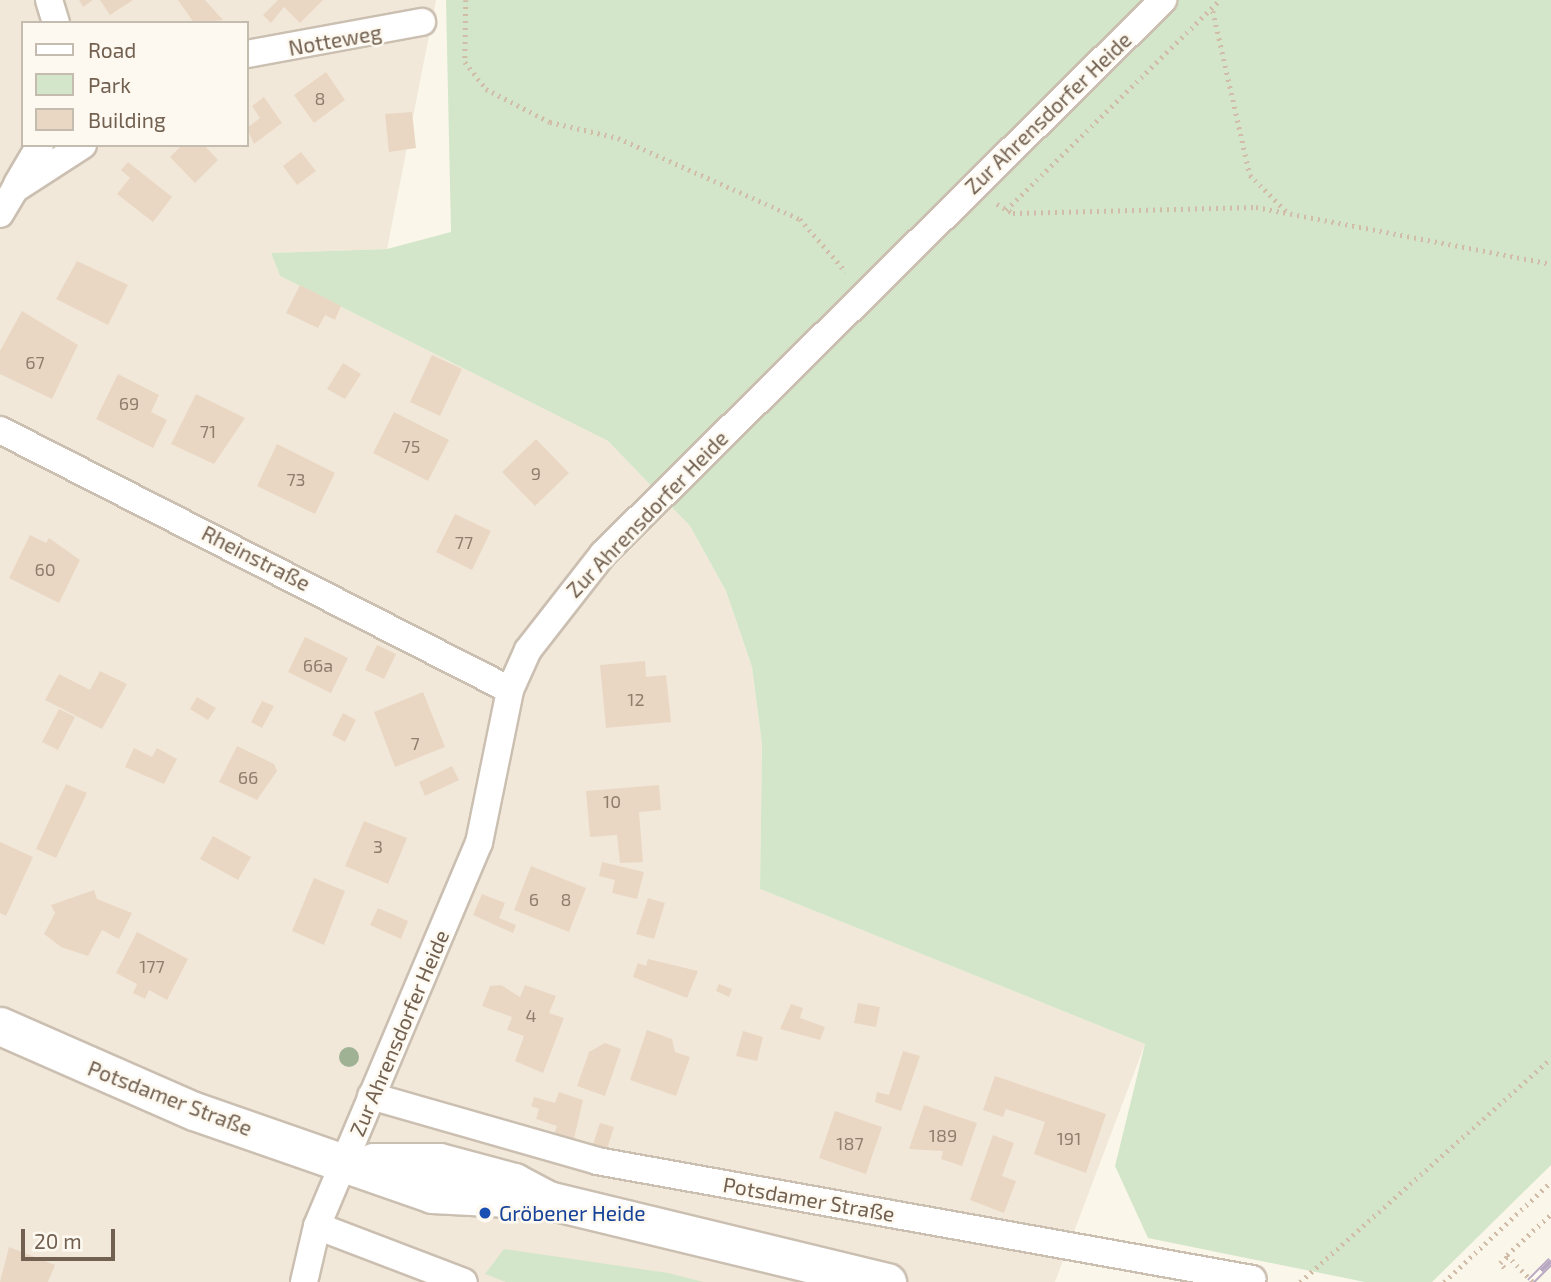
<!DOCTYPE html>
<html>
<head>
<meta charset="utf-8">
<style>
	body { margin:0 }
	#map { position:relative; width:1551px; height:1282px; overflow:hidden; background:#faf6ea; font-family:"Exo 2",sans-serif }
	div>[style] { position:absolute }
	.residential>* { inset:0; background:#f1e8d9 }
	.green>* { inset:0; background:#d3e6ca }
	.building>* { inset:0; background:#ead7c3 }
	.path>* { height:4.5px; margin-top:-2.25px; transform-origin:0; background:repeating-linear-gradient(90deg,#d1bca8 0 2px,transparent 0 7px) }
	.roads { filter:drop-shadow(2px 0 #cbbfb1) drop-shadow(-2px 0 #cbbfb1) drop-shadow(0 2px #cbbfb1) drop-shadow(0 -2px #cbbfb1) }
	.minor>* { height:26px; margin:-13px; padding:0 13px; transform-origin:13px; border-radius:13px; background:#fff }
	.secondary>* { height:37px; margin:-18.5px; padding:0 18.5px; transform-origin:18.5px; border-radius:18.5px; background:#fff }
	.rail>* { height:8px; margin-top:-4px; transform-origin:0; background:repeating-linear-gradient(90deg,#fdf9f0 0 16px,#baa9c3 0 32px); box-sizing:border-box; border-block:2px solid #baa9c3 }
	.path-bridge>* { height:4.5px; margin-top:-2.25px; transform-origin:0; background:repeating-linear-gradient(90deg,#d1bca8 0 2px,transparent 0 7px) }
	.trees>* { width:20px; height:20px; margin:-10px; border-radius:50%; background:#9fb294 }
	.dots>* { width:19px; height:19px; translate:-50% -50%; box-sizing:border-box; border:4px solid #fdf9f0; border-radius:50% }
	span { translate:-50% -50%; white-space:nowrap; text-align:center; line-height:1.15; -webkit-text-stroke:5px #fdf9f0; paint-order:stroke }
	.number-label { font-size:18px; color:#907e6d }
	.number-label span { -webkit-text-stroke-width:0 }
	.street-label { font-size:21px; color:#726050 }
	.transit-label { font-size:21px; color:#164399 }
	.left { translate:0 -50%; text-align:left }
	.legend { position:absolute; left:21px; top:21px; width:228px; height:126px; box-sizing:border-box; background:#fdf9f0; border:2px solid #c5bcb0; margin:0; padding:9px 12px; list-style:none; font-size:21px; color:#726050 }
	.legend li { display:flex; align-items:center; gap:14px; height:35px }
	.legend b { width:35px; border:2px solid #c5bcb0 }
	.scale { position:absolute; left:21px; top:1229px; width:94px; height:32px; box-sizing:border-box; border:4px solid #726050; border-top:0; padding-left:9px; font-size:21px; line-height:24px; white-space:nowrap; color:#726050; -webkit-text-stroke:5px #fdf9f0; paint-order:stroke }
</style>
</head>
<body>
<div id="map">
	<div class="residential">
		<i style="clip-path:polygon(evenodd,0 0,436px 0,387px 249px,271px 253px,280px 276px,608px 441px,690px 526px,726px 591px,752px 667px,762px 744px,760px 889px,1145px 1044px,1055px 1282px,0 1282px,0 0,23px 23px,247px 23px,247px 145px,23px 145px,23px 23px)"></i>
	</div>
	<div class="green">
		<i style="clip-path:polygon(446px 0,1551px 0,1551px 1165px,1432px 1282px,1365px 1282px,1148px 1238px,1115px 1166px,1145px 1044px,760px 889px,762px 744px,752px 667px,726px 591px,690px 526px,608px 441px,280px 276px,271px 253px,387px 249px,451px 232px)"></i>
		<i style="clip-path:polygon(504px 1249px,668px 1273px,704px 1282px,506px 1282px,485px 1274px)"></i>
	</div>
	<div class="building">
		<i style="clip-path:polygon(79px 0,93px 0,83px 7px)"></i>
		<i style="clip-path:polygon(100px 0,133px 0,110px 15px)"></i>
		<i style="clip-path:polygon(178px 0,205px 0,223px 20px,194px 23px)"></i>
		<i style="clip-path:polygon(278px 0,323px 0,300px 23px,284px 7px,271px 23px,263px 15px)"></i>
		<i style="clip-path:polygon(326px 72px,345px 100px,314px 123px,294px 95px)"></i>
		<i style="clip-path:polygon(264px 97px,282px 123px,254px 144px,247px 128px,260px 118px,252px 106px)"></i>
		<i style="clip-path:polygon(412px 112px,416px 148px,389px 152px,385px 114px)"></i>
		<i style="clip-path:polygon(182px 145px,204px 145px,218px 160px,195px 183px,170px 157px)"></i>
		<i style="clip-path:polygon(301px 152px,316px 171px,297px 185px,283px 166px)"></i>
		<i style="clip-path:polygon(128px 162px,172px 197px,153px 222px,117px 194px,130px 178px,121px 170px)"></i>
		<i style="clip-path:polygon(77px 261px,128px 285px,108px 325px,56px 299px)"></i>
		<i style="clip-path:polygon(300px 285px,341px 306px,335px 320px,325px 315px,318px 328px,286px 313px)"></i>
		<i style="clip-path:polygon(22px 311px,78px 345px,52px 399px,0 374px,0 351px)"></i>
		<i style="clip-path:polygon(432px 355px,462px 369px,440px 416px,410px 402px)"></i>
		<i style="clip-path:polygon(343px 363px,361px 374px,345px 399px,327px 389px)"></i>
		<i style="clip-path:polygon(118px 374px,159px 395px,151px 412px,167px 420px,153px 448px,96px 419px)"></i>
		<i style="clip-path:polygon(196px 394px,245px 418px,214px 464px,171px 444px)"></i>
		<i style="clip-path:polygon(394px 412px,449px 440px,428px 481px,373px 453px)"></i>
		<i style="clip-path:polygon(536px 439px,569px 473px,535px 506px,502px 472px)"></i>
		<i style="clip-path:polygon(277px 444px,335px 473px,315px 514px,257px 486px)"></i>
		<i style="clip-path:polygon(455px 514px,491px 531px,472px 570px,436px 552px)"></i>
		<i style="clip-path:polygon(30px 535px,46px 543px,49px 538px,80px 560px,59px 603px,9px 578px)"></i>
		<i style="clip-path:polygon(305px 637px,348px 658px,331px 693px,288px 672px)"></i>
		<i style="clip-path:polygon(377px 645px,396px 654px,384px 679px,365px 670px)"></i>
		<i style="clip-path:polygon(645px 661px,646px 677px,666px 675px,671px 722px,606px 728px,600px 665px)"></i>
		<i style="clip-path:polygon(100px 671px,127px 684px,102px 729px,45px 700px,59px 674px,90px 690px)"></i>
		<i style="clip-path:polygon(423px 692px,445px 747px,395px 767px,374px 712px)"></i>
		<i style="clip-path:polygon(197px 697px,216px 708px,208px 720px,190px 709px)"></i>
		<i style="clip-path:polygon(262px 701px,274px 706px,262px 728px,251px 722px)"></i>
		<i style="clip-path:polygon(59px 709px,75px 717px,58px 750px,42px 742px)"></i>
		<i style="clip-path:polygon(343px 713px,356px 720px,345px 742px,332px 735px)"></i>
		<i style="clip-path:polygon(237px 746px,274px 764px,277px 771px,257px 800px,219px 782px)"></i>
		<i style="clip-path:polygon(134px 748px,152px 757px,157px 748px,177px 759px,164px 784px,125px 767px)"></i>
		<i style="clip-path:polygon(452px 766px,459px 780px,425px 796px,419px 782px)"></i>
		<i style="clip-path:polygon(66px 784px,87px 793px,56px 858px,36px 849px)"></i>
		<i style="clip-path:polygon(659px 785px,661px 810px,639px 812px,643px 862px,620px 863px,617px 835px,590px 837px,586px 791px)"></i>
		<i style="clip-path:polygon(364px 821px,407px 838px,388px 884px,345px 866px)"></i>
		<i style="clip-path:polygon(213px 836px,251px 857px,238px 880px,200px 859px)"></i>
		<i style="clip-path:polygon(0 842px,33px 857px,6px 916px,0 913px)"></i>
		<i style="clip-path:polygon(602px 862px,644px 872px,637px 899px,612px 893px,615px 880px,599px 876px)"></i>
		<i style="clip-path:polygon(531px 866px,586px 888px,569px 932px,514px 910px)"></i>
		<i style="clip-path:polygon(314px 878px,345px 891px,324px 945px,292px 931px)"></i>
		<i style="clip-path:polygon(94px 890px,97px 899px,132px 913px,119px 939px,102px 930px,88px 956px,61px 947px,44px 934px,55px 913px,51px 905px)"></i>
		<i style="clip-path:polygon(482px 894px,505px 903px,499px 918px,516px 925px,513px 933px,473px 915px)"></i>
		<i style="clip-path:polygon(648px 898px,665px 903px,654px 939px,636px 934px)"></i>
		<i style="clip-path:polygon(378px 908px,408px 921px,401px 939px,370px 925px)"></i>
		<i style="clip-path:polygon(137px 932px,188px 959px,167px 1000px,149px 990px,145px 999px,133px 993px,137px 984px,116px 973px)"></i>
		<i style="clip-path:polygon(648px 959px,698px 971px,687px 998px,633px 977px,638px 963px,646px 966px)"></i>
		<i style="clip-path:polygon(719px 984px,732px 989px,729px 997px,716px 991px)"></i>
		<i style="clip-path:polygon(501px 985px,520px 997px,525px 985px,556px 996px,549px 1013px,564px 1018px,543px 1073px,515px 1061px,524px 1036px,507px 1030px,512px 1017px,482px 1006px,490px 986px)"></i>
		<i style="clip-path:polygon(858px 1003px,880px 1007px,876px 1027px,854px 1023px)"></i>
		<i style="clip-path:polygon(791px 1004px,803px 1008px,800px 1018px,825px 1027px,820px 1040px,780px 1029px)"></i>
		<i style="clip-path:polygon(647px 1030px,672px 1039px,675px 1052px,690px 1057px,676px 1096px,630px 1080px)"></i>
		<i style="clip-path:polygon(743px 1031px,763px 1037px,757px 1061px,736px 1056px)"></i>
		<i style="clip-path:polygon(605px 1043px,621px 1049px,605px 1096px,577px 1086px,589px 1052px)"></i>
		<i style="clip-path:polygon(903px 1051px,920px 1056px,901px 1111px,875px 1102px,877px 1092px,889px 1095px)"></i>
		<i style="clip-path:polygon(995px 1076px,1106px 1114px,1086px 1173px,1034px 1154px,1045px 1122px,1006px 1109px,1003px 1117px,983px 1110px)"></i>
		<i style="clip-path:polygon(559px 1092px,583px 1100px,573px 1143px,553px 1137px,557px 1126px,536px 1119px,539px 1109px,531px 1106px,534px 1097px,555px 1103px)"></i>
		<i style="clip-path:polygon(924px 1105px,977px 1123px,962px 1166px,941px 1159px,943px 1151px,909px 1149px)"></i>
		<i style="clip-path:polygon(835px 1111px,882px 1127px,866px 1174px,819px 1158px)"></i>
		<i style="clip-path:polygon(600px 1123px,614px 1127px,606px 1152px,592px 1147px)"></i>
		<i style="clip-path:polygon(993px 1135px,1014px 1143px,1002px 1176px,1016px 1181px,1004px 1213px,970px 1200px)"></i>
		<i style="clip-path:polygon(9px 1247px,55px 1265px,48px 1282px,0 1282px)"></i>
	</div>
	<div class="path">
		<i style="left:466px;top:0;width:62px;rotate:90.9deg"></i>
		<i style="left:465px;top:62px;width:34px;rotate:52deg"></i>
		<i style="left:486px;top:89px;width:72px;rotate:27.3deg"></i>
		<i style="left:550px;top:122px;width:70px;rotate:13.2deg"></i>
		<i style="left:618px;top:138px;width:199px;rotate:24deg"></i>
		<i style="left:800px;top:219px;width:70px;rotate:49deg"></i>
		<i style="left:1213px;top:11px;width:168px;rotate:77.3deg"></i>
		<i style="left:1250px;top:175px;width:52px;rotate:45deg"></i>
		<i style="left:997px;top:204px;width:18px;rotate:29deg"></i>
		<i style="left:1013px;top:213px;width:243px;rotate:-1.4deg"></i>
		<i style="left:1256px;top:207px;width:300px;rotate:10.9deg"></i>
		<i style="left:1006px;top:210px;width:300px;rotate:-44.5deg"></i>
		<i style="left:1507px;top:1255px;width:60px;rotate:-43deg"></i>
		<i style="left:1504px;top:1268px;width:6px;rotate:-129deg"></i>
		<i style="left:1500px;top:1263px;width:11px;rotate:-41deg"></i>
		<i style="left:1300px;top:1282px;width:336px;rotate:-41.7deg"></i>
		<i style="left:1444px;top:1282px;width:146px;rotate:-43.1deg"></i>
	</div>
	<div class="roads">
		<div class="minor">
			<i style="left:49px;top:0;width:24px;rotate:73deg"></i>
			<i style="left:247px;top:54px;width:178px;rotate:-10.4deg"></i>
			<i style="left:17px;top:184px;width:45px;rotate:-59.5deg"></i>
			<i style="left:0;top:214px;width:29px;rotate:-59deg"></i>
			<i style="left:15px;top:189px;width:81px;rotate:-32.9deg"></i>
			<i style="left:0;top:430px;width:572px;rotate:27.01deg"></i>
			<i style="left:371px;top:1096px;width:235px;rotate:16deg"></i>
			<i style="left:597px;top:1161px;width:666px;rotate:10.21deg"></i>
			<i style="left:317px;top:1226px;width:157px;rotate:20.9deg"></i>
			<i style="left:304px;top:1282px;width:57px;rotate:-76.9deg"></i>
			<i style="left:317px;top:1226px;width:416px;rotate:-67.1deg"></i>
			<i style="left:479px;top:843px;width:156px;rotate:-78.5deg"></i>
			<i style="left:510px;top:690px;width:44px;rotate:-65.8deg"></i>
			<i style="left:528px;top:650px;width:122px;rotate:-52deg"></i>
			<i style="left:603px;top:554px;width:788px;rotate:-44.69deg"></i>
		</div>
		<div class="secondary">
			<i style="left:0;top:1026px;width:212px;rotate:23.7deg"></i>
			<i style="left:194px;top:1111px;width:252px;rotate:19.2deg"></i>
			<i style="left:432px;top:1194px;width:116px;rotate:3deg"></i>
			<i style="left:373px;top:1162px;width:66px"></i>
			<i style="left:439px;top:1162px;width:78px;rotate:14.9deg"></i>
			<i style="left:514px;top:1182px;width:38px;rotate:28deg"></i>
			<i style="left:548px;top:1200px;width:349px;rotate:13.6deg"></i>
		</div>
	</div>
	<div class="rail">
		<i style="left:1530px;top:1282px;width:30px;rotate:-45deg"></i>
	</div>
	<div class="path-bridge">
		<i style="left:1507px;top:1255px;width:37px;rotate:46deg"></i>
	</div>
	<div class="trees">
		<i style="left:349px;top:1057px"></i>
	</div>
	<div class="dots">
		<i style="left:485px;top:1213px;background:#1a4fb4"></i>
	</div>
	<div class="number-label">
		<span style="left:320px;top:98px">8</span>
		<span style="left:35px;top:362px">67</span>
		<span style="left:129px;top:403px">69</span>
		<span style="left:208px;top:431px">71</span>
		<span style="left:411px;top:446px">75</span>
		<span style="left:536px;top:473px">9</span>
		<span style="left:296px;top:479px">73</span>
		<span style="left:464px;top:542px">77</span>
		<span style="left:45px;top:569px">60</span>
		<span style="left:318px;top:665px">66a</span>
		<span style="left:636px;top:699px">12</span>
		<span style="left:415px;top:743px">7</span>
		<span style="left:248px;top:777px">66</span>
		<span style="left:612px;top:801px">10</span>
		<span style="left:378px;top:846px">3</span>
		<span style="left:534px;top:899px">6</span>
		<span style="left:566px;top:899px">8</span>
		<span style="left:152px;top:966px">177</span>
		<span style="left:531px;top:1015px">4</span>
		<span style="left:943px;top:1135px">189</span>
		<span style="left:1069px;top:1138px">191</span>
		<span style="left:850px;top:1143px">187</span>
	</div>
	<div class="street-label">
		<span style="left:335px;top:40px;rotate:-10deg">Notteweg</span>
		<span style="left:1048px;top:113px;rotate:-44deg">Zur Ahrensdorfer Heide</span>
		<span style="left:647px;top:514px;rotate:-46deg">Zur Ahrensdorfer Heide</span>
		<span style="left:256px;top:558px;rotate:27deg">Rheinstraße</span>
		<span style="left:399px;top:1033px;rotate:-67deg">Zur Ahrensdorfer Heide</span>
		<span style="left:170px;top:1098px;rotate:21deg">Potsdamer Straße</span>
		<span style="left:809px;top:1199px;rotate:10deg">Potsdamer Straße</span>
	</div>
	<div class="transit-label">
		<span class="left" style="left:499px;top:1213px">Gröbener Heide</span>
	</div>
	<ul class="legend">
	<li><b style="height:9px;background:#fff"></b>Road</li>
	<li><b style="height:19px;background:#d3e6ca"></b>Park</li>
	<li><b style="height:19px;background:#ead7c3"></b>Building</li>
	</ul>
	<div class="scale">20 m</div>
</div>
</body>
</html>
